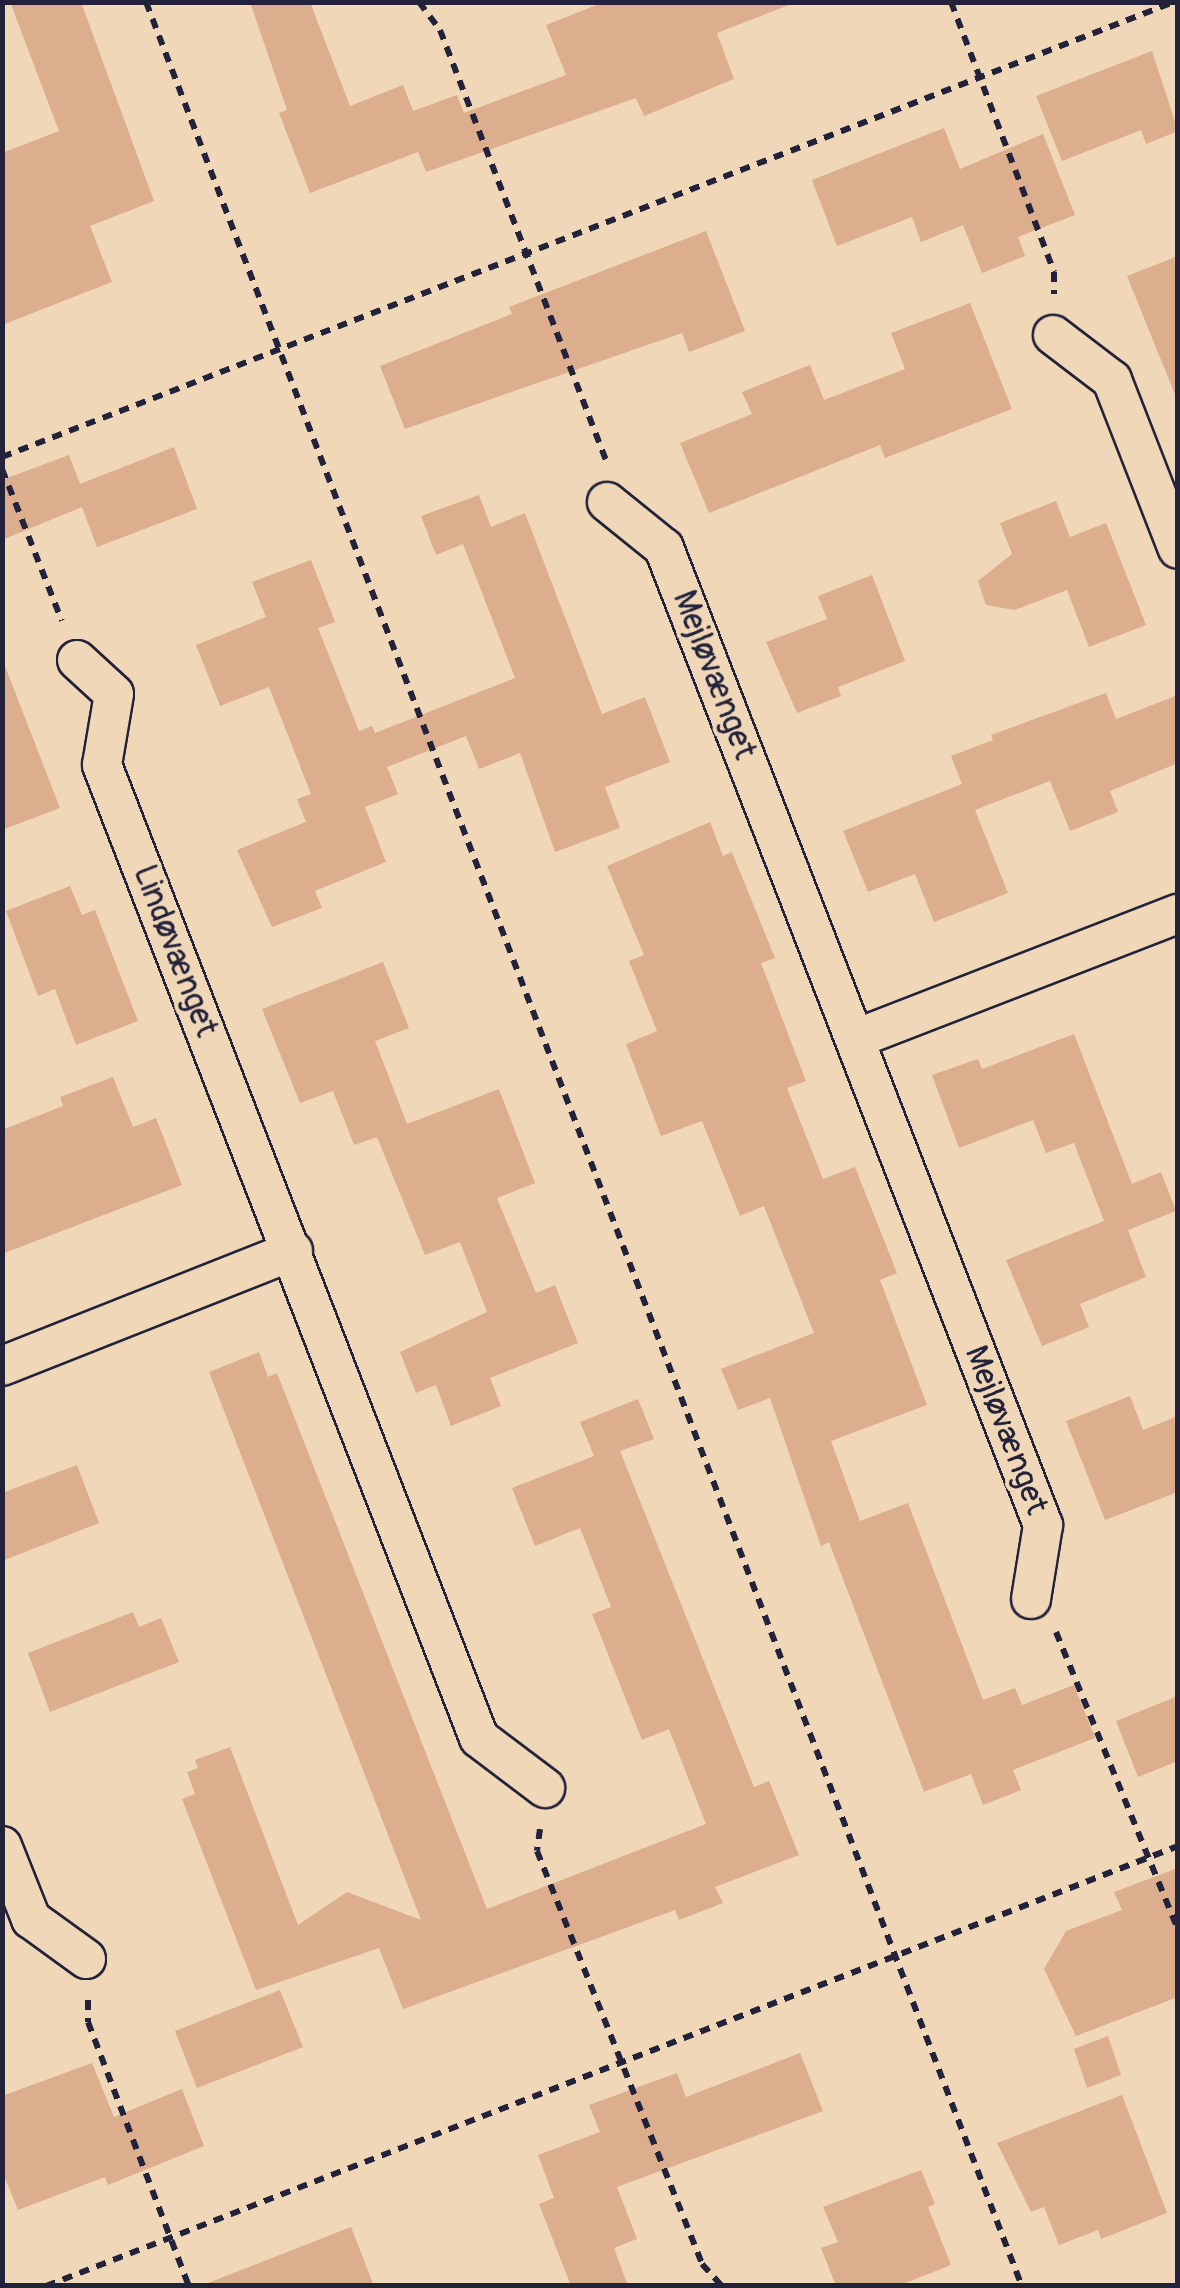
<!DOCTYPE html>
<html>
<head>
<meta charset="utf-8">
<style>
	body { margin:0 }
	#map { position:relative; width:1180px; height:2288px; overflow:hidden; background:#f0d7b7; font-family:Pangolin,sans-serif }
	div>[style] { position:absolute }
	.building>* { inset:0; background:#dcae8d }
	.path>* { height:6px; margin-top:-3px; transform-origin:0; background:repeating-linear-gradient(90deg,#22223b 0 10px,transparent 0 18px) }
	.roads { filter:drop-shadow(2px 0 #22223b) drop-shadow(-2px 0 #22223b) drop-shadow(0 2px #22223b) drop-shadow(0 -2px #22223b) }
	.street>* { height:38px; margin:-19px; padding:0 19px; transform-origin:19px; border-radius:19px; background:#f0d7b7 }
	span { translate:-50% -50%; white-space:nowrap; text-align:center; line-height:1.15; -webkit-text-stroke:8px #f0d7b7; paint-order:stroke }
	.street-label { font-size:32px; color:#22223b }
	.frame { position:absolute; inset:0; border:5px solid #22223b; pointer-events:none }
</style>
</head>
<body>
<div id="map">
	<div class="building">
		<i style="clip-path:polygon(10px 2px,81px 2px,154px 201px,90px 226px,112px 282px,2px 325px,2px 153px,59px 131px)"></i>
		<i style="clip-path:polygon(250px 2px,310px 2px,350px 106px,403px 85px,413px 111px,457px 95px,464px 113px,566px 75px,546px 25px,604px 2px,789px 5px,717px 33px,734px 79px,644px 116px,636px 98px,426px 172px,418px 152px,310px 193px,279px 113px,287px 110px)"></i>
		<i style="clip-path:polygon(1152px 51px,1178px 131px,1146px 144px,1141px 130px,1062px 161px,1036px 96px)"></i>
		<i style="clip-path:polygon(944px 128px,960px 169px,1043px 134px,1075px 215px,1018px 237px,1025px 256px,982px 273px,963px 225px,921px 242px,912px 217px,837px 246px,812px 180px)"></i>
		<i style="clip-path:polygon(706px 231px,745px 331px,689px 352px,682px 333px,405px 429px,380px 366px,512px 314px,509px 307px)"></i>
		<i style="clip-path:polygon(1178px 256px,1178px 397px,1176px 397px,1127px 276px)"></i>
		<i style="clip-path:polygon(970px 303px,1012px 409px,885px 458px,880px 445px,709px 513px,680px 443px,752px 414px,742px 392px,810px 365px,824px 400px,905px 369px,891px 333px)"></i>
		<i style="clip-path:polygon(174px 447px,197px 509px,97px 547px,82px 507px,2px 540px,2px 480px,69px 455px,80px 484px)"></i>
		<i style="clip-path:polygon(479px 495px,491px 527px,525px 513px,602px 714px,645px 697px,670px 762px,605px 787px,620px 828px,555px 852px,520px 753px,479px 769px,466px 736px,387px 767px,398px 794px,365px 807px,386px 862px,315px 891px,322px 908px,272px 927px,237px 850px,306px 822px,297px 799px,311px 794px,269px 687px,220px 706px,196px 645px,266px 617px,252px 582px,311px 560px,335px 622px,318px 628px,359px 731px,372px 726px,375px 733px,515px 678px,463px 544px,436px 555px,421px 516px)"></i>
		<i style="clip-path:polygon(1056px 501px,1070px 537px,1106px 523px,1146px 625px,1089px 647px,1067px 590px,1015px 610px,986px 605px,978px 581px,1012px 554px,1000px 523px)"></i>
		<i style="clip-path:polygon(872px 575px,905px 661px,838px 687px,841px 696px,797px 713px,766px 642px,827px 619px,818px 596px)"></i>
		<i style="clip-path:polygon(5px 666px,60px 808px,2px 830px,2px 667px)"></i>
		<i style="clip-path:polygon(1106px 693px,1116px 719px,1178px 695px,1178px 763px,1110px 791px,1118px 812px,1070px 831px,1050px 781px,975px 810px,1008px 893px,934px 922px,915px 874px,868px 892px,843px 831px,962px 784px,951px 756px,993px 740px,991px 735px)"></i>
		<i style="clip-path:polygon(710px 822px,723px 856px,732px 852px,775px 958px,761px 963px,806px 1081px,787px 1088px,823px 1179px,855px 1167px,897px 1273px,880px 1280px,927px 1405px,831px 1441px,860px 1521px,908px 1503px,983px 1700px,1015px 1688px,1022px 1705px,1074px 1685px,1095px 1738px,1013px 1770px,1021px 1790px,983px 1805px,971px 1774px,924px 1792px,829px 1542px,821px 1546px,770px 1398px,738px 1410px,721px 1369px,814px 1333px,764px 1206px,740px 1216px,702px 1121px,661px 1136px,626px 1044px,657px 1031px,629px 961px,644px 955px,607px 866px)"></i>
		<i style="clip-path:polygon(70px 886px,82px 915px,95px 910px,138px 1021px,76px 1045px,55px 989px,38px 996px,6px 911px)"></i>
		<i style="clip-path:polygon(383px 962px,409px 1028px,375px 1041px,407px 1124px,499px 1089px,535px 1183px,497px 1198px,536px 1293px,555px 1285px,578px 1343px,490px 1378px,501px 1406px,451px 1426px,436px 1385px,416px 1393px,400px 1352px,487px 1312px,460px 1242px,425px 1255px,377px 1137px,354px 1145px,333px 1091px,300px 1103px,262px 1009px)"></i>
		<i style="clip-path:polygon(1074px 1034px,1132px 1184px,1161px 1172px,1176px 1211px,1128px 1230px,1146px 1277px,1080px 1304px,1089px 1327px,1042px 1346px,1006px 1260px,1104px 1221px,1074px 1143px,1046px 1153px,1033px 1120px,959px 1148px,932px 1075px,978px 1059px,982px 1069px)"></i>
		<i style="clip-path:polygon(113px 1077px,133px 1127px,156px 1118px,182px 1185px,2px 1254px,2px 1130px,63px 1106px,60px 1097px)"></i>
		<i style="clip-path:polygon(259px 1352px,268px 1377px,277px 1373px,487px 1909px,706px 1824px,669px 1729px,642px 1740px,592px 1614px,611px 1607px,580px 1528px,535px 1546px,512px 1488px,594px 1456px,580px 1422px,638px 1399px,654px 1439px,620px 1451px,754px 1787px,769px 1781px,799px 1855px,715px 1887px,723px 1903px,679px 1920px,675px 1910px,403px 2009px,379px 1948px,256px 1990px,182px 1799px,195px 1794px,187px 1772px,198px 1768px,195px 1760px,230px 1747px,298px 1925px,347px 1892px,421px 1920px,209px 1372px)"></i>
		<i style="clip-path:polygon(1130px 1396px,1143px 1430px,1178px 1416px,1178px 1492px,1105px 1520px,1066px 1421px)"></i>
		<i style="clip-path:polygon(77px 1465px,99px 1523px,2px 1561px,2px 1493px)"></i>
		<i style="clip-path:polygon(133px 1612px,139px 1627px,161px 1618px,179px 1662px,50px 1712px,28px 1653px)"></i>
		<i style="clip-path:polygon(1178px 1696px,1178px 1761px,1138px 1777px,1116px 1721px)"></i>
		<i style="clip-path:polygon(1178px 1868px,1178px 1997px,1076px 2036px,1044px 1969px,1066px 1931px,1122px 1910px,1114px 1892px)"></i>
		<i style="clip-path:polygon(280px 1990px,303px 2047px,197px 2088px,175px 2031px)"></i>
		<i style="clip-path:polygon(1108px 2036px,1121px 2075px,1087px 2088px,1074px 2049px)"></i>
		<i style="clip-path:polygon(800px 2053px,823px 2111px,617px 2187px,637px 2239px,614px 2248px,628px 2286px,571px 2286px,539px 2204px,554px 2198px,538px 2155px,600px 2132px,589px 2105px,677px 2073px,686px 2097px)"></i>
		<i style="clip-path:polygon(92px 2063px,114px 2117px,182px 2089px,204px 2146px,108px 2185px,105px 2177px,18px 2210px,2px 2171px,2px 2096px)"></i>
		<i style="clip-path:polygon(1122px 2095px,1167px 2213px,1101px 2239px,1098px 2230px,1059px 2245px,1044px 2207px,1031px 2212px,997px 2143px)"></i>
		<i style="clip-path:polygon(921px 2170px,935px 2204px,928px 2207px,951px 2265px,898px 2286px,836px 2286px,821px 2248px,838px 2242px,823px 2207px)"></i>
		<i style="clip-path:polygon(351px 2227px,374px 2286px,208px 2286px,208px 2283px)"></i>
	</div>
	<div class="path">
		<i style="left:146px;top:2px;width:2446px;rotate:69.02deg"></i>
		<i style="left:419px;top:2px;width:35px;rotate:53deg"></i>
		<i style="left:440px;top:30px;width:461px;rotate:68.9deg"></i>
		<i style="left:951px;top:2px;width:289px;rotate:69.1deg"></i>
		<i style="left:1054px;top:272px;width:22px;rotate:90deg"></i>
		<i style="left:2px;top:457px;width:1257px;rotate:-21.22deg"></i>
		<i style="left:2px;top:469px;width:163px;rotate:68.5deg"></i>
		<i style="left:1056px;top:1632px;width:321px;rotate:67.7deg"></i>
		<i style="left:540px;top:1829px;width:22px;rotate:98deg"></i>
		<i style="left:537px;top:1851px;width:445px;rotate:68.2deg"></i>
		<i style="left:702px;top:2264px;width:30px;rotate:48deg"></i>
		<i style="left:88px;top:2000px;width:22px;rotate:90deg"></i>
		<i style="left:88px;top:2022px;width:283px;rotate:69.1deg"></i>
		<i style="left:46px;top:2286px;width:1215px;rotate:-21.24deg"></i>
	</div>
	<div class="roads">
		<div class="street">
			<i style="left:1053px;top:335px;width:74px;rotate:37.3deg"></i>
			<i style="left:1112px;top:380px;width:181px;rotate:68.7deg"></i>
			<i style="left:607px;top:502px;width:73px;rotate:38.9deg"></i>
			<i style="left:664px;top:548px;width:1048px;rotate:68.8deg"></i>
			<i style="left:1043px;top:1525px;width:75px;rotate:99.2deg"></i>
			<i style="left:77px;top:660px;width:50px;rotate:42.6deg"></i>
			<i style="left:114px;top:694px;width:72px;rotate:99.6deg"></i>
			<i style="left:102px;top:765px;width:1043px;rotate:68.82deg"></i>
			<i style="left:479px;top:1738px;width:83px;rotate:37.1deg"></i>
			<i style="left:855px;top:1039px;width:346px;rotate:-21.2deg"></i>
			<i style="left:2px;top:1366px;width:313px;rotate:-21.6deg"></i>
			<i style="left:2px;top:1846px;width:79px;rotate:68.3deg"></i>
			<i style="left:31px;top:1919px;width:68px;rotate:36deg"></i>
		</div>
	</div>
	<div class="street-label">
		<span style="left:714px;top:675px;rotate:69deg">Mejløvænget</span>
		<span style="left:175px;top:951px;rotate:69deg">Lindøvænget</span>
		<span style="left:1006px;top:1430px;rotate:69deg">Mejløvænget</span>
	</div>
	<div class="frame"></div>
</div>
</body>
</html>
